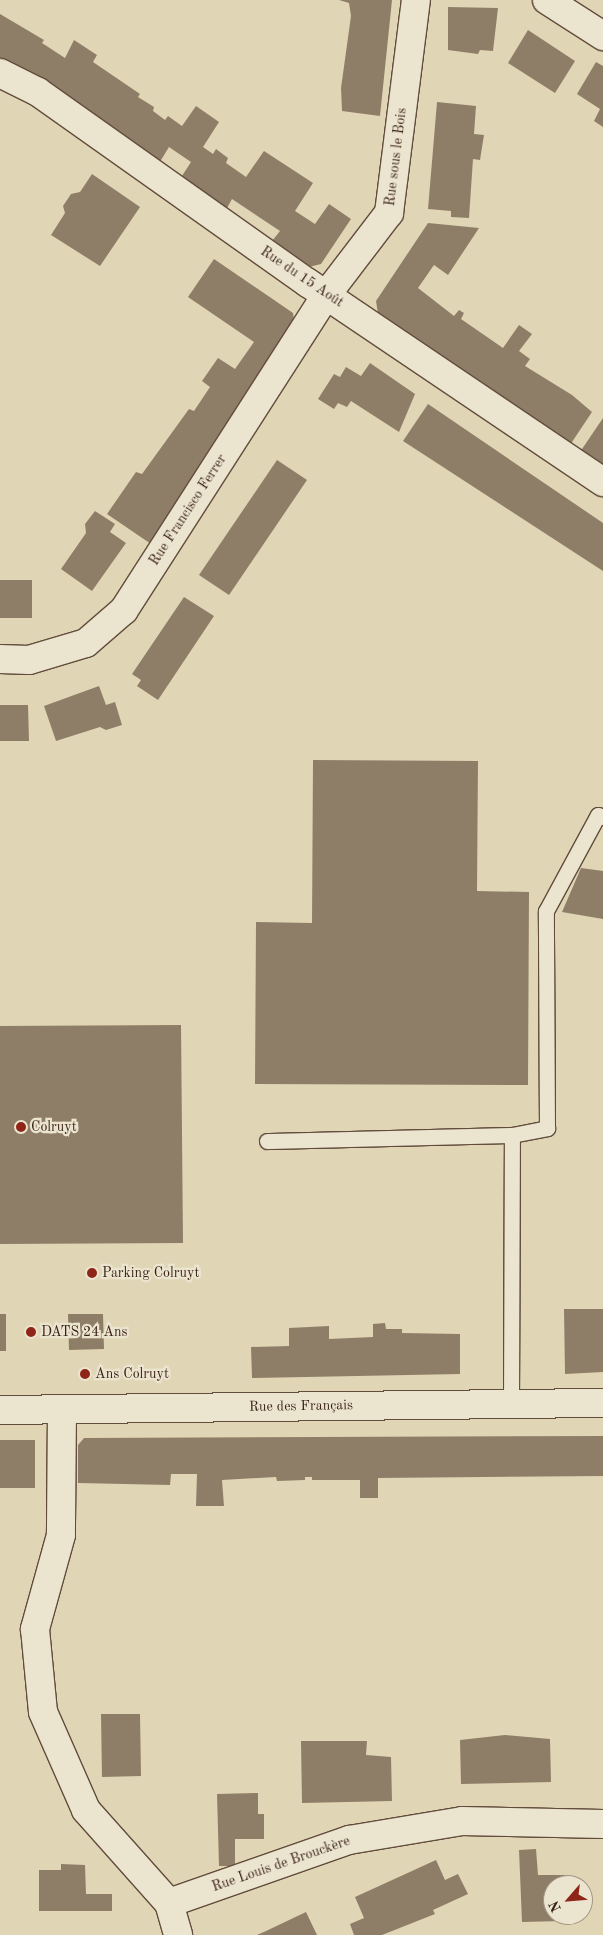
<!DOCTYPE html>
<html>
<head>
<meta charset="utf-8">
<style>
	body { margin:0 }
	#map { position:relative; width:603px; height:1935px; overflow:hidden; background:#e0d5b5; font-family:"Old Standard TT",serif }
	div>[style] { position:absolute }
	.building>* { inset:0; background:#8f7e67 }
	.roads { filter:drop-shadow(1px 0 #624c3c) drop-shadow(-1px 0 #624c3c) drop-shadow(0 1px #624c3c) drop-shadow(0 -1px #624c3c) }
	.lane>* { height:15px; margin:-7.5px; padding:0 7.5px; transform-origin:7.5px; border-radius:7.5px; background:#ebe4cf }
	.street>* { height:28px; margin:-14px; padding:0 14px; transform-origin:14px; border-radius:14px; background:#ebe4cf }
	.secondary>* { height:28px; margin:-14px; padding:0 14px; transform-origin:14px; border-radius:14px; background:#ebe4cf }
	.dots>* { width:14px; height:14px; translate:-50% -50%; box-sizing:border-box; border:2px solid #ebe4cf; border-radius:50% }
	span { translate:-50% -50%; white-space:nowrap; text-align:center; line-height:1.15; -webkit-text-stroke:4.5px #ebe4cf; paint-order:stroke }
	.street-label { font-size:14px; color:#381f13 }
	.poi-label { font-size:14px; color:#381f13 }
	.left { translate:0 -50%; text-align:left }
	.north { position:absolute; left:543px; top:1875px; width:50px; height:50px; box-sizing:border-box; background:#ebe4cf; border:1px solid #a39584; border-radius:50%; rotate:243deg; font-size:14px; font-weight:700; line-height:20px; text-align:center; color:#381f13 }
	.north::after { content:''; display:block; margin:auto; width:18px; height:22px; background:#8f2418; clip-path:polygon(50% 0,100% 100%,50% 72%,0 100%) }
</style>
</head>
<body>
<div id="map">
	<div class="building">
		<i style="clip-path:polygon(339px 0,392px 0,380px 116px,342px 111px,341px 88px,351px 16px,349px 3px)"></i>
		<i style="clip-path:polygon(448px 7px,498px 8px,493px 51px,480px 50px,478px 54px,448px 50px)"></i>
		<i style="clip-path:polygon(0 14px,44px 40px,42px 43px,65px 58px,74px 40px,97px 55px,93px 62px,140px 94px,138px 97px,154px 107px,153px 111px,165px 120px,168px 116px,182px 126px,196px 106px,219px 122px,203px 147px,213px 154px,216px 149px,228px 158px,226px 163px,246px 177px,264px 151px,313px 183px,295px 211px,315px 224px,329px 204px,351px 219px,321px 264px,309px 267px,272px 241px,280px 231px,232px 199px,226px 210px,180px 179px,191px 162px,169px 147px,158px 165px,0 61px)"></i>
		<i style="clip-path:polygon(528px 30px,575px 61px,555px 93px,508px 63px)"></i>
		<i style="clip-path:polygon(596px 62px,603px 66px,603px 127px,594px 121px,600px 109px,577px 94px)"></i>
		<i style="clip-path:polygon(437px 102px,476px 106px,474px 134px,484px 135px,480px 160px,473px 159px,469px 218px,451px 217px,451px 211px,428px 209px)"></i>
		<i style="clip-path:polygon(92px 174px,140px 207px,100px 266px,51px 235px,65px 213px,63px 206px,71px 194px,80px 192px)"></i>
		<i style="clip-path:polygon(428px 223px,479px 228px,448px 275px,434px 265px,418px 288px,454px 316px,459px 310px,464px 313px,461px 319px,503px 348px,519px 325px,532px 334px,519px 351px,530px 359px,525px 366px,572px 395px,592px 412px,570px 445px,378px 314px,376px 301px)"></i>
		<i style="clip-path:polygon(214px 259px,293px 313px,295px 327px,151px 544px,107px 514px,136px 472px,142px 474px,189px 409px,194px 411px,210px 387px,202px 381px,218px 358px,235px 369px,254px 342px,188px 297px)"></i>
		<i style="clip-path:polygon(370px 363px,415px 394px,399px 432px,351px 401px,347px 407px,338px 403px,334px 409px,318px 399px,334px 374px,340px 377px,346px 367px,361px 376px)"></i>
		<i style="clip-path:polygon(428px 404px,603px 523px,603px 571px,403px 441px)"></i>
		<i style="clip-path:polygon(603px 418px,603px 468px,580px 452px)"></i>
		<i style="clip-path:polygon(277px 460px,307px 480px,229px 595px,199px 575px)"></i>
		<i style="clip-path:polygon(95px 511px,115px 524px,110px 532px,126px 543px,92px 591px,61px 569px,86px 533px,85px 524px)"></i>
		<i style="clip-path:polygon(0 580px,32px 580px,32px 618px,0 618px)"></i>
		<i style="clip-path:polygon(184px 597px,214px 616px,158px 700px,137px 686px,141px 680px,132px 674px)"></i>
		<i style="clip-path:polygon(99px 686px,106px 705px,115px 702px,122px 725px,106px 730px,100px 727px,56px 741px,44px 706px)"></i>
		<i style="clip-path:polygon(0 705px,28px 705px,29px 741px,0 741px)"></i>
		<i style="clip-path:polygon(313px 760px,478px 761px,477px 891px,529px 892px,528px 1085px,255px 1084px,256px 922px,312px 923px)"></i>
		<i style="clip-path:polygon(581px 868px,603px 871px,603px 919px,562px 912px)"></i>
		<i style="clip-path:polygon(181px 1025px,183px 1243px,0 1244px,0 1026px)"></i>
		<i style="clip-path:polygon(564px 1309px,603px 1309px,603px 1372px,565px 1374px)"></i>
		<i style="clip-path:polygon(0 1314px,6px 1314px,6px 1351px,0 1351px)"></i>
		<i style="clip-path:polygon(68px 1314px,103px 1314px,104px 1349px,69px 1350px)"></i>
		<i style="clip-path:polygon(385px 1323px,386px 1329px,402px 1329px,402px 1333px,460px 1334px,460px 1374px,252px 1378px,251px 1347px,289px 1346px,289px 1328px,329px 1326px,329px 1339px,373px 1337px,373px 1324px)"></i>
		<i style="clip-path:polygon(603px 1436px,603px 1476px,378px 1478px,378px 1498px,360px 1498px,360px 1480px,312px 1480px,312px 1477px,305px 1477px,305px 1480px,277px 1481px,276px 1477px,222px 1480px,224px 1506px,196px 1506px,197px 1474px,171px 1474px,170px 1485px,78px 1483px,78px 1445px,84px 1438px)"></i>
		<i style="clip-path:polygon(0 1440px,35px 1440px,35px 1488px,0 1488px)"></i>
		<i style="clip-path:polygon(101px 1714px,140px 1714px,141px 1776px,102px 1777px)"></i>
		<i style="clip-path:polygon(505px 1735px,550px 1739px,551px 1782px,461px 1784px,460px 1740px)"></i>
		<i style="clip-path:polygon(301px 1741px,367px 1741px,366px 1755px,391px 1757px,392px 1801px,302px 1803px)"></i>
		<i style="clip-path:polygon(258px 1793px,258px 1814px,264px 1814px,264px 1839px,235px 1839px,235px 1866px,219px 1866px,217px 1794px)"></i>
		<i style="clip-path:polygon(536px 1849px,538px 1875px,566px 1875px,567px 1885px,553px 1885px,553px 1915px,562px 1915px,562px 1921px,522px 1922px,519px 1850px)"></i>
		<i style="clip-path:polygon(436px 1860px,445px 1880px,458px 1874px,468px 1894px,433px 1910px,435px 1914px,382px 1935px,354px 1935px,350px 1924px,364px 1918px,355px 1897px)"></i>
		<i style="clip-path:polygon(61px 1864px,85px 1865px,86px 1894px,112px 1894px,112px 1911px,39px 1911px,39px 1870px,61px 1870px)"></i>
		<i style="clip-path:polygon(306px 1912px,317px 1935px,257px 1935px,266px 1931px)"></i>
	</div>
	<div class="roads">
		<div class="lane">
			<i style="left:267px;top:1141px;width:245px;rotate:-1.4deg"></i>
			<i style="left:511px;top:1404px;width:269px;rotate:-89.8deg"></i>
			<i style="left:512px;top:1135px;width:36px;rotate:-11deg"></i>
			<i style="left:547px;top:1128px;width:217px;rotate:-90.3deg"></i>
			<i style="left:546px;top:911px;width:109px;rotate:-61.6deg"></i>
			<i style="left:598px;top:815px;width:5px;rotate:22deg"></i>
		</div>
		<div class="street">
			<i style="left:547px;top:0;width:67px;rotate:32.7deg"></i>
			<i style="left:0;top:73px;width:42px;rotate:26.6deg"></i>
			<i style="left:38px;top:92px;width:331px;rotate:35.3deg"></i>
			<i style="left:308px;top:283px;width:356px;rotate:34deg"></i>
			<i style="left:0;top:659px;width:29px;rotate:2deg"></i>
			<i style="left:29px;top:660px;width:59px;rotate:-16.6deg"></i>
			<i style="left:86px;top:643px;width:50px;rotate:-41deg"></i>
			<i style="left:124px;top:610px;width:376px;rotate:-57.3deg"></i>
			<i style="left:327px;top:294px;width:102px;rotate:-52.6deg"></i>
			<i style="left:389px;top:213px;width:215px;rotate:-82.8deg"></i>
			<i style="left:62px;top:1410px;width:125px;rotate:90.5deg"></i>
			<i style="left:61px;top:1535px;width:98px;rotate:105.5deg"></i>
			<i style="left:35px;top:1629px;width:83px;rotate:84.5deg"></i>
			<i style="left:43px;top:1712px;width:107px;rotate:66.3deg"></i>
			<i style="left:86px;top:1810px;width:125px;rotate:48.3deg"></i>
			<i style="left:169px;top:1903px;width:33px;rotate:74deg"></i>
			<i style="left:169px;top:1903px;width:191px;rotate:-19.3deg"></i>
			<i style="left:349px;top:1840px;width:115px;rotate:-9.5deg"></i>
			<i style="left:462px;top:1821px;width:141px;rotate:1.2deg"></i>
		</div>
		<div class="secondary">
			<i style="left:0;top:1410px;width:603px;rotate:-0.67deg"></i>
		</div>
	</div>
	<div class="dots">
		<i style="left:21px;top:1127px;background:#8f2418"></i>
		<i style="left:92px;top:1273px;background:#8f2418"></i>
		<i style="left:31px;top:1332px;background:#8f2418"></i>
		<i style="left:85px;top:1374px;background:#8f2418"></i>
	</div>
	<div class="street-label">
		<span style="left:396px;top:157px;rotate:-83deg">Rue sous le Bois</span>
		<span style="left:302px;top:277px;rotate:34deg">Rue du 15 Août</span>
		<span style="left:188px;top:510px;rotate:-57deg">Rue Francisco Ferrer</span>
		<span style="left:301px;top:1406px;rotate:-1deg">Rue des Français</span>
		<span style="left:281px;top:1864px;rotate:-19deg">Rue Louis de Brouckère</span>
	</div>
	<div class="poi-label">
		<span class="left" style="left:31px;top:1127px">Colruyt</span>
		<span class="left" style="left:102px;top:1273px">Parking Colruyt</span>
		<span class="left" style="left:41px;top:1332px">DATS 24 Ans</span>
		<span class="left" style="left:95px;top:1374px">Ans Colruyt</span>
	</div>
	<div class="north">N</div>
</div>
</body>
</html>
